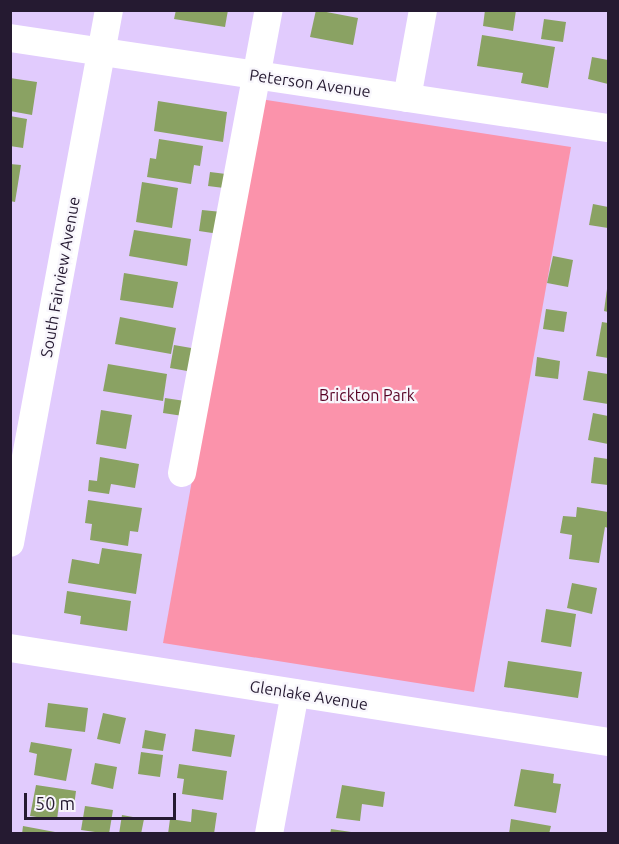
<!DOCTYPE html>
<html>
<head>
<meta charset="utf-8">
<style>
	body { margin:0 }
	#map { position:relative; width:619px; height:844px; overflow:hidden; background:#e1cbfd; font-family:Ubuntu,sans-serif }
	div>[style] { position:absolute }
	.green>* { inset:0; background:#fb93ab }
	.building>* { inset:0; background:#8aa263 }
	.minor>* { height:28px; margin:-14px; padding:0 14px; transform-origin:14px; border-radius:14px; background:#fff }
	span { translate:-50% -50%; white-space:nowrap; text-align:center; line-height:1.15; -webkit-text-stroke:4.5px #f8f6fc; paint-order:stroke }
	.street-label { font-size:16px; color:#251a31 }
	.park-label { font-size:16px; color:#570023 }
	.frame { position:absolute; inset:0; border:12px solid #251a31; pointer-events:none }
	.scale { position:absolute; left:24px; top:793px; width:152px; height:27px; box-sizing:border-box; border:3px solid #251a31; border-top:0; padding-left:8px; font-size:18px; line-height:21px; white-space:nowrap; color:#251a31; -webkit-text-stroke:4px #f8f6fc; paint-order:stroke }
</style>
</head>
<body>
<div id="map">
	<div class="green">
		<i style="clip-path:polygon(260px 99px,571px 147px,474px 692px,163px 643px)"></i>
	</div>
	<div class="building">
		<i style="clip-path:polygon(176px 10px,228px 10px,225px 27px,174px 19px)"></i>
		<i style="clip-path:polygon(316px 10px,358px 18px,353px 45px,310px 37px)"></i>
		<i style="clip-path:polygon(485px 10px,516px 10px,513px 31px,483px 26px)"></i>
		<i style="clip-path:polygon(544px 19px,566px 22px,563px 42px,541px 39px)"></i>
		<i style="clip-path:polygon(482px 35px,555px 47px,548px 88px,521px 83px,523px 73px,477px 66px)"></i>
		<i style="clip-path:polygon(592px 57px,608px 60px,608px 84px,588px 79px)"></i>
		<i style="clip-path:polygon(10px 78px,37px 82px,32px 115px,10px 111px)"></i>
		<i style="clip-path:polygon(158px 101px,227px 112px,223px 142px,154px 131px)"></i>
		<i style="clip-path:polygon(10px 116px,27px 119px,23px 148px,10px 146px)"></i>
		<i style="clip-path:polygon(159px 139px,203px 146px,200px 166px,194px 165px,191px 184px,147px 177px,150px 158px,156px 159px)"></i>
		<i style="clip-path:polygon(10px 164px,21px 165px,15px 202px,10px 201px)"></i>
		<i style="clip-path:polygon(210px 172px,226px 174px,224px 188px,208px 186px)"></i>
		<i style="clip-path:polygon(142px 182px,178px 188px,172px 228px,136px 222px)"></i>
		<i style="clip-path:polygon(593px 204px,608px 207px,608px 228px,589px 225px)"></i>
		<i style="clip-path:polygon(202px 210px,222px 212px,219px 234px,199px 231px)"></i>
		<i style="clip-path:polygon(134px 230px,191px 239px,187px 266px,129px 256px)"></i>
		<i style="clip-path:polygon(553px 256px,573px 260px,568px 287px,547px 283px)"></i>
		<i style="clip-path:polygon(124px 273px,178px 282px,173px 308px,120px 300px)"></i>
		<i style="clip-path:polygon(607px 289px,608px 289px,608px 312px,604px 311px)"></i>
		<i style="clip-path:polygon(546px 309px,567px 312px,564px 332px,543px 329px)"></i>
		<i style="clip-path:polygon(120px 317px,176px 328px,171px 354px,115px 344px)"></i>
		<i style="clip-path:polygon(602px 322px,608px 323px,608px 358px,596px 356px)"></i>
		<i style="clip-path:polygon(174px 345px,197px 349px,193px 372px,170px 368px)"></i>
		<i style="clip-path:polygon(537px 357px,560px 361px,558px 379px,535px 376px)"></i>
		<i style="clip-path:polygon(108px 364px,167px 374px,163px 401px,103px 391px)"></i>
		<i style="clip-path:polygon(588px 371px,608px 374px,608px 404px,583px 400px)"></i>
		<i style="clip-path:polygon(165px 398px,185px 401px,183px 416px,163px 413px)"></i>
		<i style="clip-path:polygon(101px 410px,132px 415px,126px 449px,96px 444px)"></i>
		<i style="clip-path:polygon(593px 413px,608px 416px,608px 444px,588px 440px)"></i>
		<i style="clip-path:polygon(100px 457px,139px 464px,135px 488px,111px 484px,109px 494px,88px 491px,89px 480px,97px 481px)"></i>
		<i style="clip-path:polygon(594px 457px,608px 459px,608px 485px,591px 483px)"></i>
		<i style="clip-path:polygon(88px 500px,142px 508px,138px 532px,130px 531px,128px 546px,90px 540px,92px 524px,85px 523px)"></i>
		<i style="clip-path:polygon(577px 507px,608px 512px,608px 528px,605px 527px,599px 563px,569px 559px,572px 535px,560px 533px,563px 516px,576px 517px)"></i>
		<i style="clip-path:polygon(102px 548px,142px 554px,136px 594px,68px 583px,72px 559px,99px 564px)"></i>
		<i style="clip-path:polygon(572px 583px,597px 588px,592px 614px,567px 608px)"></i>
		<i style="clip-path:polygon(67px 591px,131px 601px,127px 631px,80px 624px,81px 616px,64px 613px)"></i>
		<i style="clip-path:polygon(546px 609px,576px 614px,571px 647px,541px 642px)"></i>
		<i style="clip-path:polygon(508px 661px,582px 672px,578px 698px,504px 687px)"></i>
		<i style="clip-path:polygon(48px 703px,88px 708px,85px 732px,45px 727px)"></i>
		<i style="clip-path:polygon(103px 713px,126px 718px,120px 744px,97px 739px)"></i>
		<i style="clip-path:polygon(195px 729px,235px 735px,231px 757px,192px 751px)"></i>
		<i style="clip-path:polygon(145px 730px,166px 734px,163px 751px,142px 748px)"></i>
		<i style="clip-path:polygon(31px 742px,72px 749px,66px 781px,34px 775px,37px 754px,29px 752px)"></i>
		<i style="clip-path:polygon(141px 752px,163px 755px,160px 777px,138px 774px)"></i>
		<i style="clip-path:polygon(95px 763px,117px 767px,113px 789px,91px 784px)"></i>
		<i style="clip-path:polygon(179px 764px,227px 771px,223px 800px,182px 794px,184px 779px,177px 778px)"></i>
		<i style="clip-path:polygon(521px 769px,554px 774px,553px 783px,561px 784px,556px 813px,514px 806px)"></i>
		<i style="clip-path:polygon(36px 785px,76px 791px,74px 806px,59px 803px,57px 820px,30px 816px)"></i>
		<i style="clip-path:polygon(342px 785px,385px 792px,383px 807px,362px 804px,360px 821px,336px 818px)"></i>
		<i style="clip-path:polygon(85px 806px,113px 810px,109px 834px,81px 830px)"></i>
		<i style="clip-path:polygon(192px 809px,217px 813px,214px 834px,168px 834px,170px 819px,191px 822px)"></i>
		<i style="clip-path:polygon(122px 815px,144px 819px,141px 834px,119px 834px)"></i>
		<i style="clip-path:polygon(511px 819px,551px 826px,549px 834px,509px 834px)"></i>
		<i style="clip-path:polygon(23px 826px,55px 832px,55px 834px,22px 834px)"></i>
		<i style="clip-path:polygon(331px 829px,351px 832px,351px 834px,330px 834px)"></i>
	</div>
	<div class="minor">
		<i style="left:10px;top:38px;width:605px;rotate:8.56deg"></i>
		<i style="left:407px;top:98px;width:89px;rotate:-79.7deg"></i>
		<i style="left:182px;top:473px;width:471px;rotate:-79.4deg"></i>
		<i style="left:10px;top:543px;width:542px;rotate:-79.48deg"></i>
		<i style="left:10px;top:648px;width:605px;rotate:8.93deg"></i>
		<i style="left:269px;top:834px;width:143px;rotate:-79.6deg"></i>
	</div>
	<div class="street-label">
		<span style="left:310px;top:83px;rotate:8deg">Peterson Avenue</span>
		<span style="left:60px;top:277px;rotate:-80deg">South Fairview Avenue</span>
		<span style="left:309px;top:695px;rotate:9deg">Glenlake Avenue</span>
	</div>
	<div class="park-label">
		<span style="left:367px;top:395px">Brickton Park</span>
	</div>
	<div class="frame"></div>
	<div class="scale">50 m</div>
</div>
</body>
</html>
